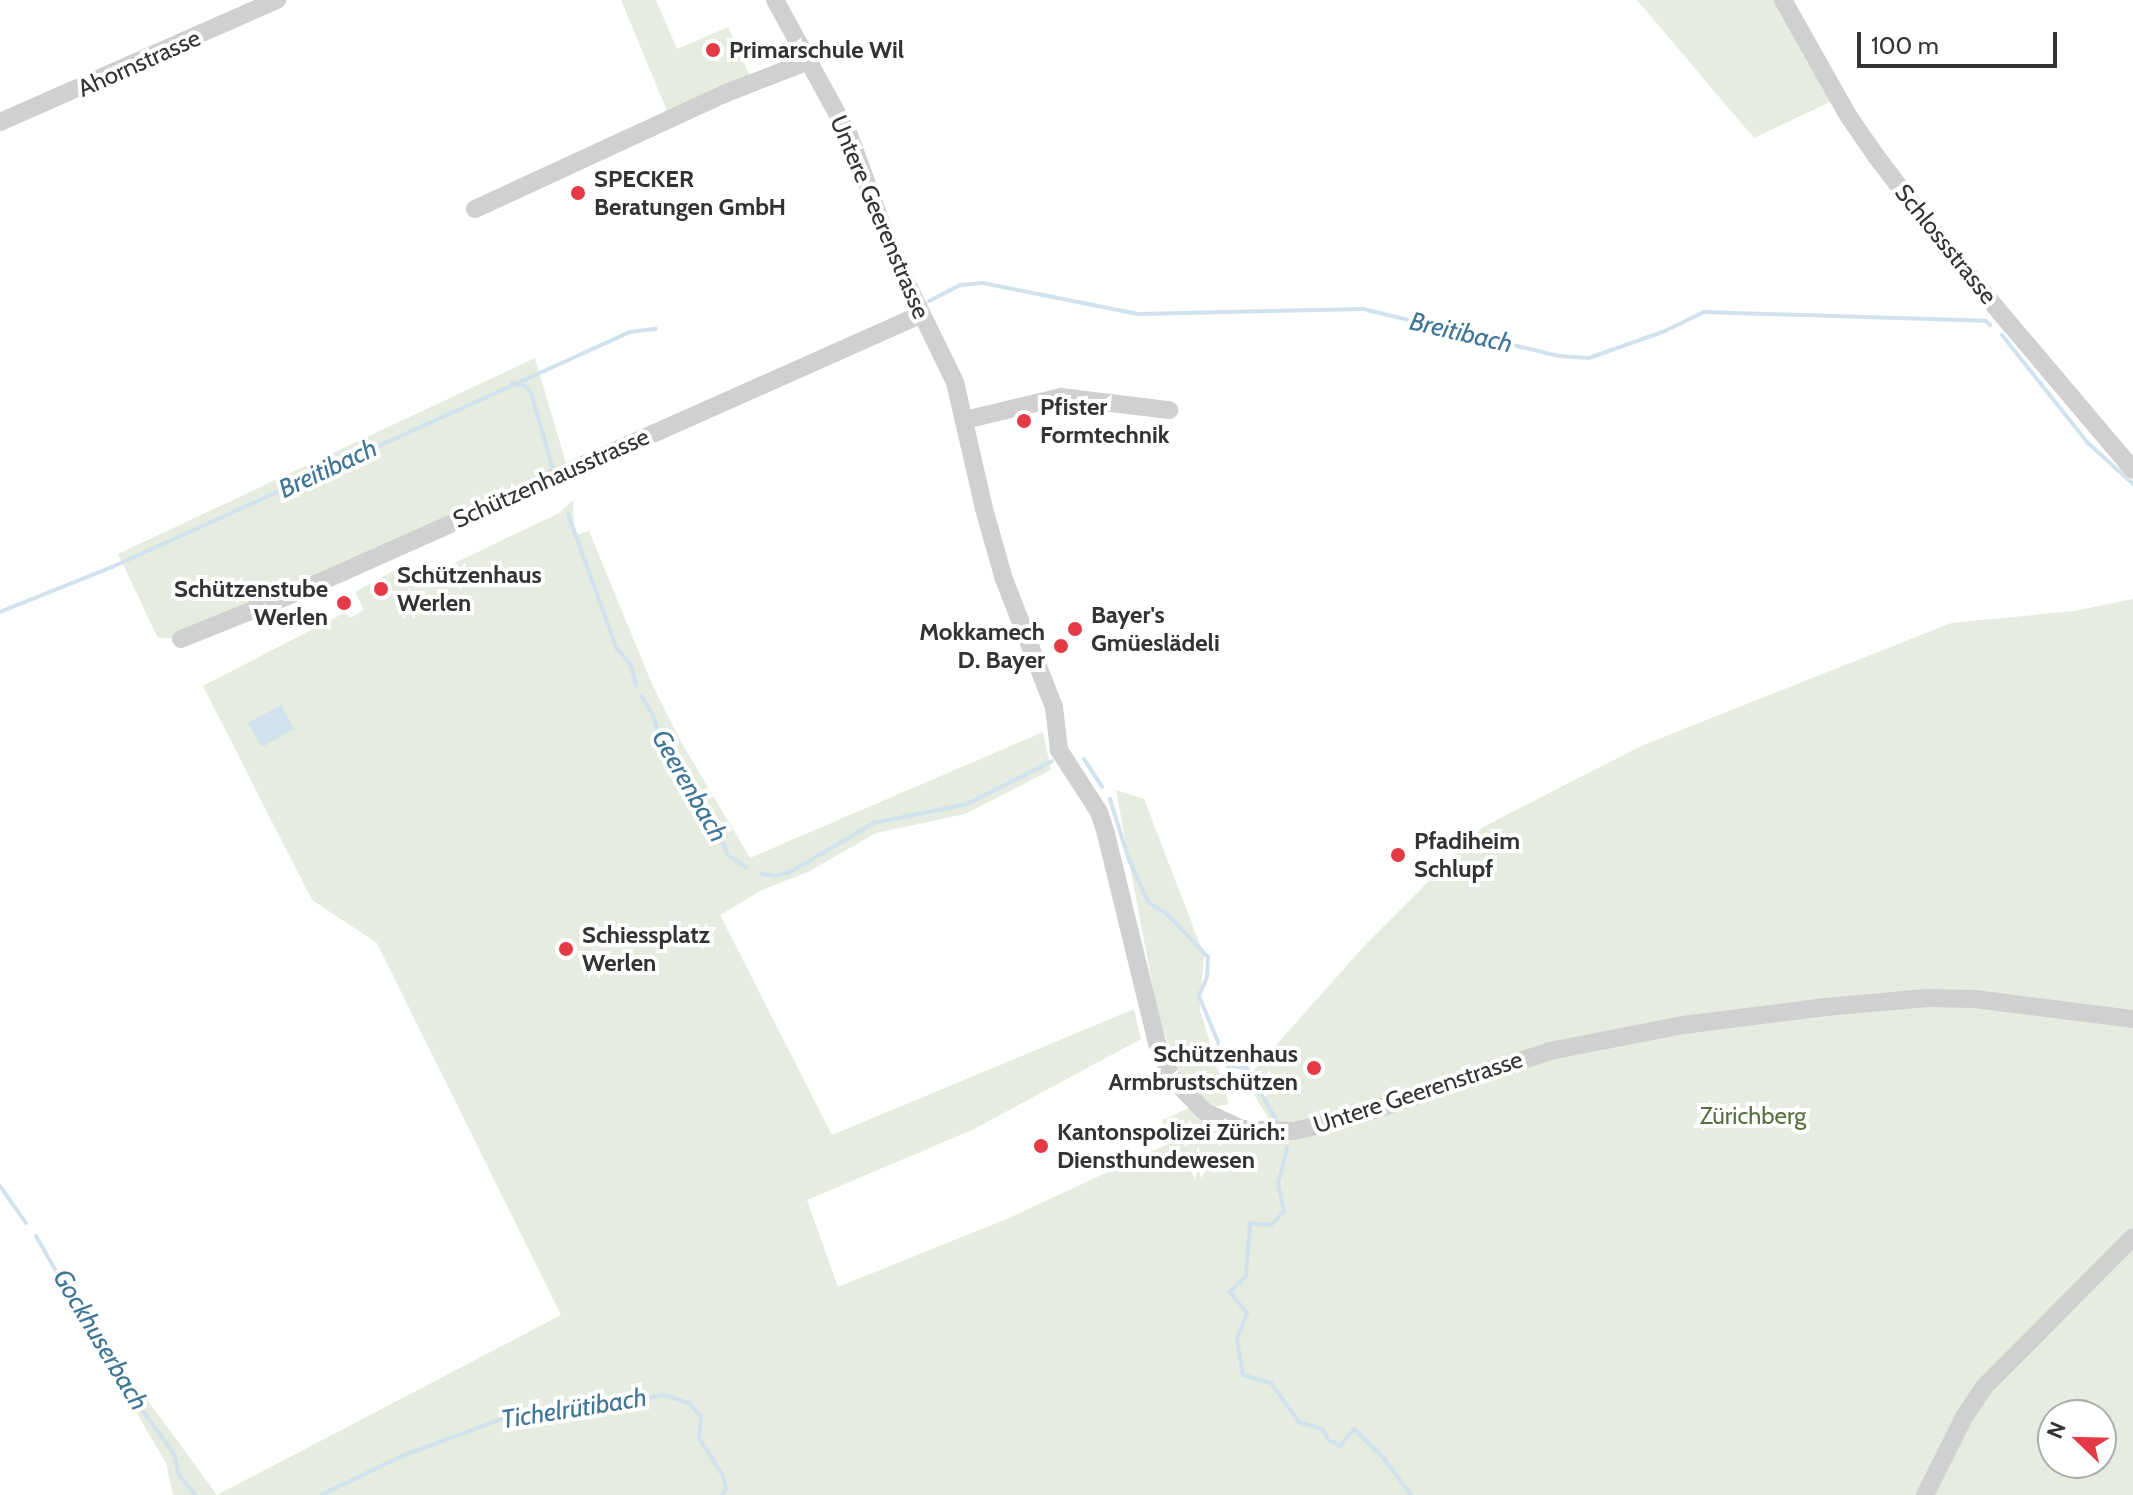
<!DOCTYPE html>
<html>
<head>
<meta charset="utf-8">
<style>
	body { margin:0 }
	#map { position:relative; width:2133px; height:1495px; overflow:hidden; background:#fff; font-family:Cabin,sans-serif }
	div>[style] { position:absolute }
	.green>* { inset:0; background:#e6ecdf }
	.water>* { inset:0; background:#cfe2ee }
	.stream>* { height:4px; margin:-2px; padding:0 2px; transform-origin:2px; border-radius:2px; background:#cfe2ee }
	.minor>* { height:18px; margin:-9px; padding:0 9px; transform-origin:9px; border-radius:9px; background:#d0d0d0 }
	.dots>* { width:22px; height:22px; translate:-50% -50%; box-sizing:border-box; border:4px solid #fff; border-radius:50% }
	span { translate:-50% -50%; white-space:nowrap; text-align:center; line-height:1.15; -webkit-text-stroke:8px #fff; paint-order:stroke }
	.poi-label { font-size:24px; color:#333; font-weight:700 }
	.left { translate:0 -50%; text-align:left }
	.right { translate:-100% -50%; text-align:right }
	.street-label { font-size:24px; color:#333 }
	.park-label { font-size:24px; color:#56703f }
	.water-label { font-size:26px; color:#3f7597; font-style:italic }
	.north { position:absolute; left:2037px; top:1399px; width:80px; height:80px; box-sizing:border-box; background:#fff; border:2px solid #adadad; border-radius:50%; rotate:293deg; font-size:22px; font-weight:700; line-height:32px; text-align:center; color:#333 }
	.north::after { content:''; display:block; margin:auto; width:28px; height:36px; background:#e63946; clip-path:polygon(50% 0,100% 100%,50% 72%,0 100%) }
	.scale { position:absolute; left:1857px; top:32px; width:200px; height:36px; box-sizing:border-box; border:4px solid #333; border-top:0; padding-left:10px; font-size:24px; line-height:28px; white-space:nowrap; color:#333; -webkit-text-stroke:6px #fff; paint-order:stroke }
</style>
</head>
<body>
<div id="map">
	<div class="green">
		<i style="clip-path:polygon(621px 0,656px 0,677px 49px,728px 27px,751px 78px,668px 113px)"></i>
		<i style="clip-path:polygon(1637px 0,1775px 0,1832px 101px,1754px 138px)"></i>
		<i style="clip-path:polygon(535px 358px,568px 470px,181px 639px,158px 638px,118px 554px)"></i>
		<i style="clip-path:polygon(evenodd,573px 500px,574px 536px,589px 531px,652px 684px,680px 740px,750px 858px,1043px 732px,1051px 770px,965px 814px,876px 833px,808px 872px,762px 890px,720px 915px,832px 1135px,1134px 1009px,1141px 1039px,972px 1130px,807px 1200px,838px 1287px,1009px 1218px,1170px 1143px,1162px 1120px,1196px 1105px,1181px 1078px,1158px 1016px,1116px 790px,1144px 799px,1204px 955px,1200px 1010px,1229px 1104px,1209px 1108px,1247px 1123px,1272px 1124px,1245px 1080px,1366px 944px,1483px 827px,1641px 746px,1951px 623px,2074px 611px,2133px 599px,2133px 1495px,173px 1495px,166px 1463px,99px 1349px,108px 1346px,217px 1495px,561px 1315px,377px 943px,312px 900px,203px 686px,346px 612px,350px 618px,364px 610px,355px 592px,397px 569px,405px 582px,440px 570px,559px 513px,573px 500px,2053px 1415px,2101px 1415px,2101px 1463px,2053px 1463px,2053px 1415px)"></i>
	</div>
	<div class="water">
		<i style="clip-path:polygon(281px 705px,294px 729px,262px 747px,248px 723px)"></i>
	</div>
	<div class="stream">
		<i style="left:929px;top:301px;width:36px;rotate:-27deg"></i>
		<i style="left:961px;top:285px;width:22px;rotate:-5deg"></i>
		<i style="left:983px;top:283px;width:158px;rotate:11.3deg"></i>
		<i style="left:1138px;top:314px;width:225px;rotate:-1.3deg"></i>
		<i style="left:1363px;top:309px;width:202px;rotate:13.5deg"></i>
		<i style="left:1559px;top:356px;width:30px;rotate:4deg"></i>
		<i style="left:1589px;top:358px;width:81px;rotate:-19.6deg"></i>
		<i style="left:1665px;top:331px;width:43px;rotate:-26deg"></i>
		<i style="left:1704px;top:312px;width:282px;rotate:1.8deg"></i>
		<i style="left:1986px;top:321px;width:6px;rotate:45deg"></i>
		<i style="left:2002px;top:335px;width:137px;rotate:51.5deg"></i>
		<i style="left:2087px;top:442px;width:62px;rotate:42.4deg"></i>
		<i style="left:512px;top:383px;width:13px;rotate:13deg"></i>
		<i style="left:525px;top:386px;width:9px;rotate:49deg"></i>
		<i style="left:531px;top:393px;width:79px;rotate:73.9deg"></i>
		<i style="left:568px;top:514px;width:144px;rotate:70.1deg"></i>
		<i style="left:617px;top:649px;width:21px;rotate:49deg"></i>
		<i style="left:631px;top:665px;width:21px;rotate:76deg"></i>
		<i style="left:0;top:612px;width:121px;rotate:-21.9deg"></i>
		<i style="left:112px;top:567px;width:569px;rotate:-24.4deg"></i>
		<i style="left:630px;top:332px;width:26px;rotate:-7deg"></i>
		<i style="left:641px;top:696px;width:22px;rotate:58deg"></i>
		<i style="left:653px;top:715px;width:32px;rotate:74deg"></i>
		<i style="left:662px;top:746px;width:27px;rotate:45deg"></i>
		<i style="left:681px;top:765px;width:14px;rotate:78deg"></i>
		<i style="left:684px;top:779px;width:28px;rotate:49deg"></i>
		<i style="left:702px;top:800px;width:9px;rotate:90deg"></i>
		<i style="left:702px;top:809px;width:13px;rotate:42deg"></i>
		<i style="left:712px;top:818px;width:40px;rotate:66.6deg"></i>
		<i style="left:728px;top:855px;width:22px;rotate:34deg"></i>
		<i style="left:1084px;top:759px;width:33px;rotate:57deg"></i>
		<i style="left:1110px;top:799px;width:64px;rotate:72.7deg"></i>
		<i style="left:1129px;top:860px;width:47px;rotate:65.1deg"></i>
		<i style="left:1149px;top:903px;width:21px;rotate:31deg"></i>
		<i style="left:1167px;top:914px;width:59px;rotate:46.4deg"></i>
		<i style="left:1208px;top:957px;width:20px;rotate:93deg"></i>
		<i style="left:1207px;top:977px;width:21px;rotate:113deg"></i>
		<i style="left:1199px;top:996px;width:76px;rotate:67.5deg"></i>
		<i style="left:1228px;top:1066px;width:19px;rotate:6deg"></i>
		<i style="left:1247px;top:1068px;width:65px;rotate:60.7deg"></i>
		<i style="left:762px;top:874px;width:14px;rotate:8deg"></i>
		<i style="left:776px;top:876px;width:17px;rotate:-17deg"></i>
		<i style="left:792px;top:871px;width:95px;rotate:-30.3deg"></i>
		<i style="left:874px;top:823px;width:95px;rotate:-11.5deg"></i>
		<i style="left:967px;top:804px;width:95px;rotate:-26.8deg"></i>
		<i style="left:1287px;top:1148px;width:36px;rotate:104deg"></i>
		<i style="left:1278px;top:1183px;width:29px;rotate:78deg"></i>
		<i style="left:1284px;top:1211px;width:19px;rotate:133deg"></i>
		<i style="left:1271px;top:1225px;width:21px;rotate:-175deg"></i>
		<i style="left:1250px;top:1223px;width:53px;rotate:94.3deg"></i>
		<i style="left:1246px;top:1276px;width:23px;rotate:135deg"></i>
		<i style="left:1230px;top:1292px;width:27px;rotate:51deg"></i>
		<i style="left:1247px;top:1313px;width:28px;rotate:111deg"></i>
		<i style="left:1237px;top:1339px;width:36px;rotate:81deg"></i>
		<i style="left:1243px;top:1375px;width:29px;rotate:16deg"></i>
		<i style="left:1271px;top:1383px;width:48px;rotate:54.3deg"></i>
		<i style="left:1299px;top:1422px;width:24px;rotate:17deg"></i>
		<i style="left:1322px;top:1429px;width:13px;rotate:58deg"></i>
		<i style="left:1329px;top:1440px;width:13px;rotate:29deg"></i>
		<i style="left:1340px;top:1446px;width:22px;rotate:-51deg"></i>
		<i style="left:1354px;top:1429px;width:37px;rotate:44deg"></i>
		<i style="left:1381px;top:1455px;width:50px;rotate:53.1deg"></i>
		<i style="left:0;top:1186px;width:45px;rotate:54.9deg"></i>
		<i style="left:36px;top:1236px;width:150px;rotate:60.4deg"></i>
		<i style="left:110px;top:1366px;width:109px;rotate:54deg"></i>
		<i style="left:174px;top:1454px;width:22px;rotate:77deg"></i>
		<i style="left:179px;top:1475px;width:26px;rotate:51deg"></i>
		<i style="left:321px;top:1495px;width:92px;rotate:-25.7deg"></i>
		<i style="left:404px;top:1455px;width:104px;rotate:-20.2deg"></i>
		<i style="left:502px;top:1419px;width:164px;rotate:-8.4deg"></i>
		<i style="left:664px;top:1395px;width:26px;rotate:18deg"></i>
		<i style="left:689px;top:1403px;width:18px;rotate:49deg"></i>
		<i style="left:701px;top:1417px;width:21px;rotate:95deg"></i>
		<i style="left:699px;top:1438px;width:45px;rotate:57.7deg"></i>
		<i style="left:723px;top:1476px;width:12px;rotate:76deg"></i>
		<i style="left:726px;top:1488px;width:8px;rotate:120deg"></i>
	</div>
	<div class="minor">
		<i style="left:775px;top:0;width:154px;rotate:61.3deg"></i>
		<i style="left:849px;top:135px;width:130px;rotate:69.8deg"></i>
		<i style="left:894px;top:257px;width:139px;rotate:64deg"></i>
		<i style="left:955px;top:382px;width:130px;rotate:77.1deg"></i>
		<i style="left:984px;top:509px;width:73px;rotate:74.1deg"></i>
		<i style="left:1004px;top:579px;width:137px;rotate:68.7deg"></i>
		<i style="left:1054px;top:707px;width:43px;rotate:83.4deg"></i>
		<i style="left:1059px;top:750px;width:74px;rotate:57.2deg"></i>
		<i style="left:1099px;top:812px;width:23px;rotate:72deg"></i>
		<i style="left:1106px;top:834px;width:215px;rotate:76.3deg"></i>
		<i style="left:1157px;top:1043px;width:38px;rotate:67deg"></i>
		<i style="left:1172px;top:1078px;width:47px;rotate:45.9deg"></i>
		<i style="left:1205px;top:1112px;width:41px;rotate:24.7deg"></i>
		<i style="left:1242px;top:1129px;width:52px;rotate:2.2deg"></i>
		<i style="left:1294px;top:1131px;width:61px;rotate:-13.3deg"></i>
		<i style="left:1353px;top:1117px;width:208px;rotate:-18.5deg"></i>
		<i style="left:1550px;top:1051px;width:136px;rotate:-11.1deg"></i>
		<i style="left:1683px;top:1025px;width:144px;rotate:-7.2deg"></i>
		<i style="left:1826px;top:1007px;width:101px;rotate:-5.1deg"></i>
		<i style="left:1927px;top:998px;width:48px;rotate:1.2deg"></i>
		<i style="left:1975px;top:999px;width:159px;rotate:7.2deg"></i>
		<i style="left:1783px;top:0;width:134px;rotate:60.6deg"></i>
		<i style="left:1849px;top:117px;width:47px;rotate:55.3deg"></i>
		<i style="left:1876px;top:156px;width:121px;rotate:52.8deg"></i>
		<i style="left:1949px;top:252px;width:285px;rotate:49.8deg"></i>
		<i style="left:0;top:122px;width:303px;rotate:-23.8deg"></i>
		<i style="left:475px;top:209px;width:274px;rotate:-24.8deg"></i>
		<i style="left:724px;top:94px;width:88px;rotate:-21.3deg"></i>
		<i style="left:965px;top:420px;width:99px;rotate:-13.5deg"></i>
		<i style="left:1061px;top:397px;width:109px;rotate:6.9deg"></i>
		<i style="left:181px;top:639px;width:128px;rotate:-22deg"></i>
		<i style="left:300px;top:591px;width:679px;rotate:-24deg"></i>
		<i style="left:1925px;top:1495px;width:87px;rotate:-63.4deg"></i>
		<i style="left:1964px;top:1417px;width:36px;rotate:-56deg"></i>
		<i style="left:1984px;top:1387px;width:211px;rotate:-45.2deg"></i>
	</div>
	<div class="dots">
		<i style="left:713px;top:50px;background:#e63946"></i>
		<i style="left:578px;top:193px;background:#e63946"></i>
		<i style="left:1024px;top:421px;background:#e63946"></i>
		<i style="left:381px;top:589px;background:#e63946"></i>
		<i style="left:344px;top:603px;background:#e63946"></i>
		<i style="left:1075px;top:629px;background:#e63946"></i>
		<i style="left:1061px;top:646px;background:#e63946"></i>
		<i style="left:1398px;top:855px;background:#e63946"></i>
		<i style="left:566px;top:949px;background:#e63946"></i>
		<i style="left:1314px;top:1068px;background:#e63946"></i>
		<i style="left:1041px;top:1146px;background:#e63946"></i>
	</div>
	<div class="poi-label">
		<span class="left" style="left:729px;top:50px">Primarschule Wil</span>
		<span class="left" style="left:594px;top:193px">SPECKER<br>Beratungen GmbH</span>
		<span class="left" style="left:1040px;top:421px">Pfister<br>Formtechnik</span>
		<span class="left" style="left:397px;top:589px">Schützenhaus<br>Werlen</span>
		<span class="right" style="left:328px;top:603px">Schützenstube<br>Werlen</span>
		<span class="left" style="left:1091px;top:629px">Bayer's<br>Gmüeslädeli</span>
		<span class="right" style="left:1045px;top:646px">Mokkamech<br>D. Bayer</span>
		<span class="left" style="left:1414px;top:855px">Pfadiheim<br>Schlupf</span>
		<span class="left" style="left:582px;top:949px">Schiessplatz<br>Werlen</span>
		<span class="right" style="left:1298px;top:1068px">Schützenhaus<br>Armbrustschützen</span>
		<span class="left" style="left:1057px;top:1146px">Kantonspolizei Zürich:<br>Diensthundewesen</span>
	</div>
	<div class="street-label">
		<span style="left:139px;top:63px;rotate:-24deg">Ahornstrasse</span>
		<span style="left:880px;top:217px;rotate:67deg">Untere Geerenstrasse</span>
		<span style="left:1946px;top:244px;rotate:51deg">Schlossstrasse</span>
		<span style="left:551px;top:478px;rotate:-24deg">Schützenhausstrasse</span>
		<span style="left:1418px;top:1092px;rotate:-18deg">Untere Geerenstrasse</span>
	</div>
	<div class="park-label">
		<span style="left:1753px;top:1116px">Zürichberg</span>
	</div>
	<div class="water-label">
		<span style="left:1461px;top:333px;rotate:13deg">Breitibach</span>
		<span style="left:328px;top:469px;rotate:-25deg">Breitibach</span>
		<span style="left:689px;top:786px;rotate:60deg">Geerenbach</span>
		<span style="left:100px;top:1340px;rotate:59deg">Gockhuserbach</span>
		<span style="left:574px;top:1409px;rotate:-9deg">Tichelrütibach</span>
	</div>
	<div class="north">N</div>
	<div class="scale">100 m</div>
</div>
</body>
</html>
